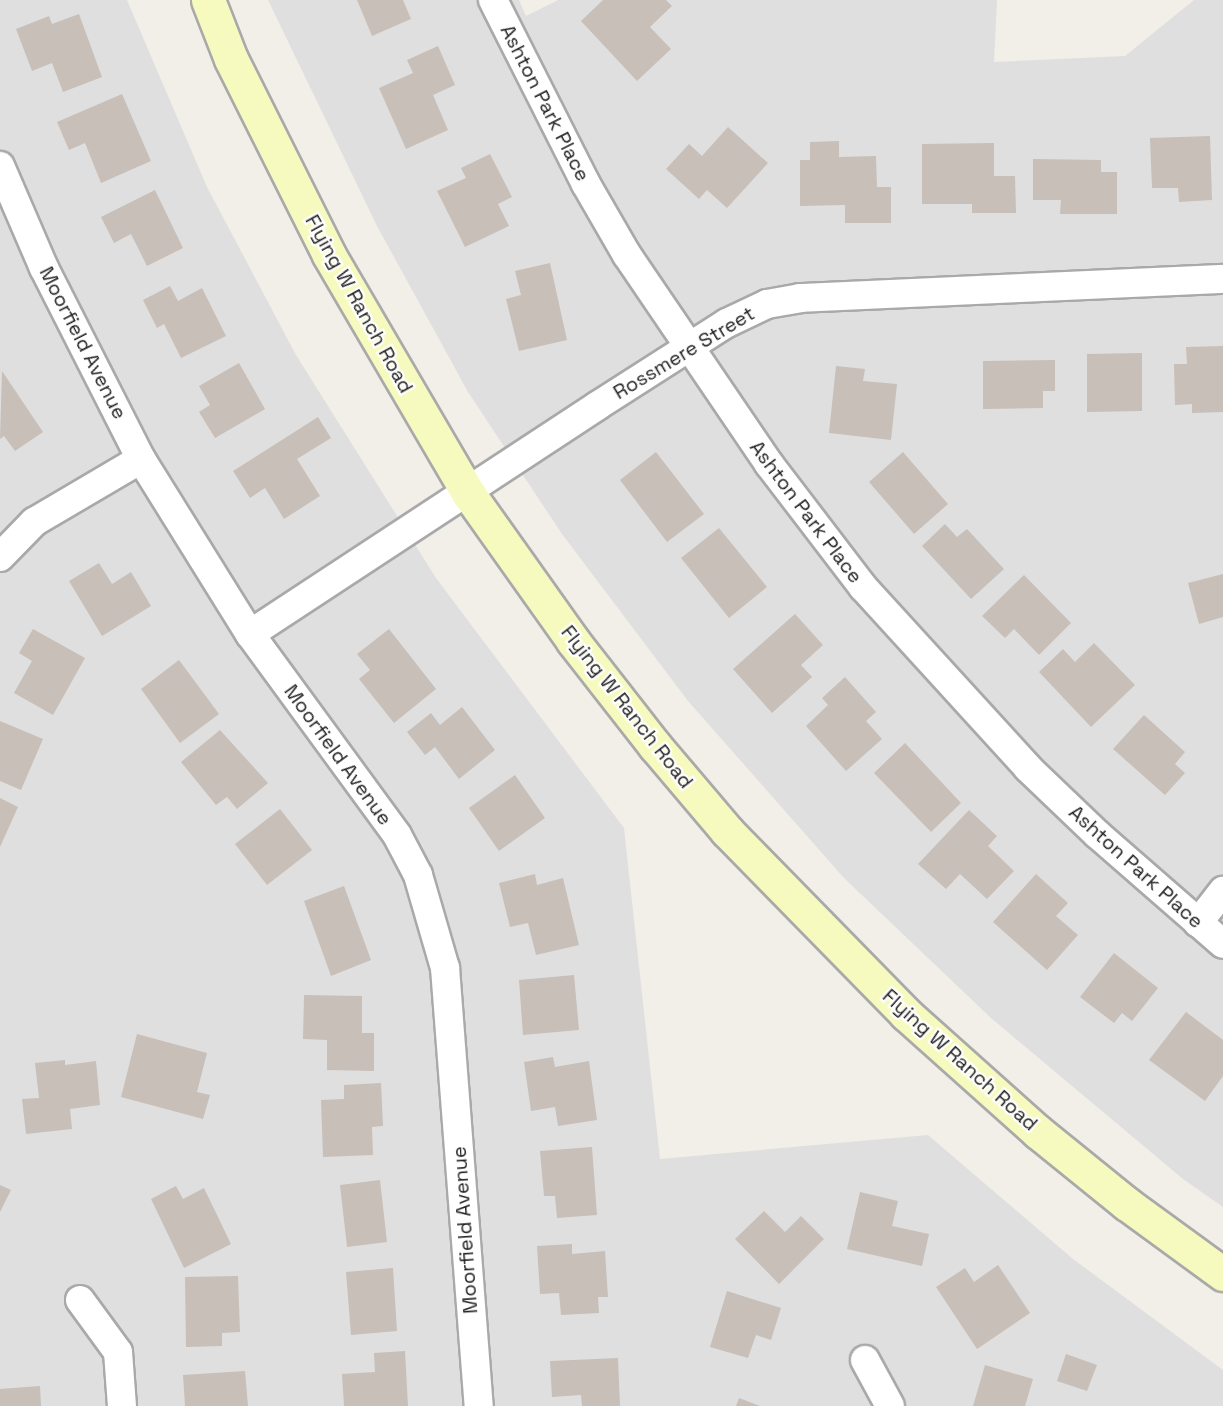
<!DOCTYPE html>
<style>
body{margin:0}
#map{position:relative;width:1223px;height:1406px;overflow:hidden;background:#f2efe9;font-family:"Space Grotesk",sans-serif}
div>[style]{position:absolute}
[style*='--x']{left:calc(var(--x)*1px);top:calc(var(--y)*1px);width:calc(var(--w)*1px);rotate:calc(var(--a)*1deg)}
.residential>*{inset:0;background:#e0dfdf}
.building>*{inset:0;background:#c7bfb8}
.roads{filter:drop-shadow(2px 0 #a9a9a9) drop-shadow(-2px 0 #a9a9a9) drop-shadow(0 2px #a9a9a9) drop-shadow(0 -2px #a9a9a9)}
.street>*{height:28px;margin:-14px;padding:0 14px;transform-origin:14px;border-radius:14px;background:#fff}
.secondary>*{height:33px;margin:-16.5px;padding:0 16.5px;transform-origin:16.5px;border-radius:16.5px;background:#f7fabf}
span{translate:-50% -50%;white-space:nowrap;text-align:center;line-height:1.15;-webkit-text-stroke:4.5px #fff;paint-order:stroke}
.street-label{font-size:20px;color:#222}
</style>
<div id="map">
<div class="residential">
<i style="clip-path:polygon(0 0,127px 0,207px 187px,296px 355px,436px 578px,624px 828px,660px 1159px,928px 1135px,1073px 1259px,1223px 1370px,1223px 1406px,0 1406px)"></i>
<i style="clip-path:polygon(268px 0,519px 0,526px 16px,558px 0,997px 0,994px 62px,1125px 56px,1194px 0,1223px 0,1223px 1207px,1183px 1179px,991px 1018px,844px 878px,688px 701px,562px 534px,468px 392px,377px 226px)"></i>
</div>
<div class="building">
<i style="clip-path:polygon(357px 0,403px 0,411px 19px,372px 36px)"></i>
<i style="clip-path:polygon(603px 0,666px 0,672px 6px,650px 27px,671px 49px,637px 81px,581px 21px)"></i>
<i style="clip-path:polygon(79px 14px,102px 77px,63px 92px,52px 63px,32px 71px,16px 29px,49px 16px,52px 24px)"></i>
<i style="clip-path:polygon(438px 46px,455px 85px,433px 95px,448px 130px,406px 149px,379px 88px,413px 73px,407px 60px)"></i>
<i style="clip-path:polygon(122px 94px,151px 161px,101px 183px,85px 143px,69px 150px,57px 122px)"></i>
<i style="clip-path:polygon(728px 127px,768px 163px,727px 208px,707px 190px,699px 199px,666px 169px,689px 144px,702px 156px)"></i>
<i style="clip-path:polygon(1210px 136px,1212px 200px,1179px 202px,1178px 188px,1152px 188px,1150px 138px)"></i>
<i style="clip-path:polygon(839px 141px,839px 157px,876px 156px,877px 187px,891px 187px,891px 223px,845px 223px,845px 205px,800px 206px,800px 160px,810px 160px,810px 142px)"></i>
<i style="clip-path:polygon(994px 143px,994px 176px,1015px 176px,1016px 213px,972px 213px,972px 204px,922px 204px,922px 144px)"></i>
<i style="clip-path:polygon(490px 154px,512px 197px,498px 204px,509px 226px,465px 247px,437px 191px,466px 178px,461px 168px)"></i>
<i style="clip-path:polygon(1033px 159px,1101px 160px,1101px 172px,1117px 172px,1117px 214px,1060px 214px,1061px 200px,1033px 200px)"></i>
<i style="clip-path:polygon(155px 190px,183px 248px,147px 266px,131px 234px,114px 243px,101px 217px)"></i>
<i style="clip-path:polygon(550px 263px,567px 340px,519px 351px,506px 299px,521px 295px,515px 271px)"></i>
<i style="clip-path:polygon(170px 286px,178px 301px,202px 288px,226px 336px,181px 358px,164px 324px,157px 328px,143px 300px)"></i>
<i style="clip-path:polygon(1223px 346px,1223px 412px,1192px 413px,1192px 404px,1175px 405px,1174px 364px,1187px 364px,1186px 347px)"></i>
<i style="clip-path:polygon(1142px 353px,1142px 411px,1087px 412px,1087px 354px)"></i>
<i style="clip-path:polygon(1055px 360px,1055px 391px,1043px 391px,1043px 408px,983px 409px,983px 361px)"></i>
<i style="clip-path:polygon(239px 363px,265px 409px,215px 438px,199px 412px,210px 405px,199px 386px)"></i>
<i style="clip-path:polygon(836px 366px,865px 369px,863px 381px,897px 384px,891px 440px,829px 433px)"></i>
<i style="clip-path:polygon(2px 371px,43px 432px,15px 451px,4px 436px,0 439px)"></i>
<i style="clip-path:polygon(318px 417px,331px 438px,297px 459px,320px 496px,284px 519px,265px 488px,250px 498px,233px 471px)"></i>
<i style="clip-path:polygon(656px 452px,704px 514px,667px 542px,620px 480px)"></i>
<i style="clip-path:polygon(903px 452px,948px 504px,914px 534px,869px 482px)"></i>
<i style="clip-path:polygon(945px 524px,957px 537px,967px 529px,1004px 569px,971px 599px,922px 546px)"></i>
<i style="clip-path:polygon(719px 528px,767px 587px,729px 618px,681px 558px)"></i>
<i style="clip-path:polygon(99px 563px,112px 584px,131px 572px,151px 606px,102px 636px,69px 581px)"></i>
<i style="clip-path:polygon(1223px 574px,1223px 617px,1199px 624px,1188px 583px)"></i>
<i style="clip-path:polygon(1024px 575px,1071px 623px,1039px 655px,1014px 629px,1005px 638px,982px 616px)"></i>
<i style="clip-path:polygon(795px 614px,823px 645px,801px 665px,812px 677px,772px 713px,733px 669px)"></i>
<i style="clip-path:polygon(33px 629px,85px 658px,53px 715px,14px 693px,32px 661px,19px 653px)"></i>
<i style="clip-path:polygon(389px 629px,436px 689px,394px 723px,359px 679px,370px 670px,357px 654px)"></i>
<i style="clip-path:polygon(1094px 643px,1135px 685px,1091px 727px,1039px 672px,1063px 649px,1075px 662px)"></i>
<i style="clip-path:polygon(179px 660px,219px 714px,180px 743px,141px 689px)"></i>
<i style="clip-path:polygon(845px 677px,876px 712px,866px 721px,882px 739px,846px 771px,806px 726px,828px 705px,822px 698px)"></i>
<i style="clip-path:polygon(462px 707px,495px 750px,459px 779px,435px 747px,425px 755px,407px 732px,431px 713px,440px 725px)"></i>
<i style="clip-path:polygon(1144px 715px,1185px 752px,1175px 764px,1185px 773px,1165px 795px,1113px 749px)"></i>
<i style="clip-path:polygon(0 721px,43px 739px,21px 790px,0 781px)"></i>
<i style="clip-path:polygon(220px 730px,268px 783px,237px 809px,227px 797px,216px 805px,181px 762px)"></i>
<i style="clip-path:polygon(905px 743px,961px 803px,931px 832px,874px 773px)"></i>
<i style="clip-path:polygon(515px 775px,545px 818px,499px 851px,469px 808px)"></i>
<i style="clip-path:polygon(0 798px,18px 807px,0 847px)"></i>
<i style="clip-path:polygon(280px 809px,312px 850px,267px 885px,235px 844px)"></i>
<i style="clip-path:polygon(969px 810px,997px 836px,988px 846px,1014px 871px,987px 899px,960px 874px,946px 889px,918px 864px)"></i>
<i style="clip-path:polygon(535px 874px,537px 885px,563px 878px,579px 945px,536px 955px,528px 923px,510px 927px,499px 883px)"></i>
<i style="clip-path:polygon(1036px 874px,1068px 903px,1056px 916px,1078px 935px,1047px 970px,993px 922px)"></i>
<i style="clip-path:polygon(344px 886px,371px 960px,331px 976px,304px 901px)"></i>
<i style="clip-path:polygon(1114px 953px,1158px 988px,1132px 1021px,1122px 1013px,1114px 1023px,1080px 997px)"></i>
<i style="clip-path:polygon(574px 975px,579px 1030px,523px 1035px,519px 980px)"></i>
<i style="clip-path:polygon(304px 995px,362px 996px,362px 1033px,374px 1033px,374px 1071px,327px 1070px,327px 1040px,303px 1039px)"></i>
<i style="clip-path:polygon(1186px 1012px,1223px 1040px,1223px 1076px,1205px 1101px,1149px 1060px)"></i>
<i style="clip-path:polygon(137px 1034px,207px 1053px,197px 1092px,210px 1095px,203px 1119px,121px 1097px)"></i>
<i style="clip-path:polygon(553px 1057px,555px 1067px,589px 1061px,597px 1120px,558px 1126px,555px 1107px,531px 1111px,524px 1062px)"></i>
<i style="clip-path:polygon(65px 1060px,65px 1065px,96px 1061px,100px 1105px,70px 1109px,72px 1129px,26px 1134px,22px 1099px,39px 1098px,35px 1063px)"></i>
<i style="clip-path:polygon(381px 1083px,383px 1126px,372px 1127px,373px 1155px,323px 1157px,321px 1100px,344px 1099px,344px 1085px)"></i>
<i style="clip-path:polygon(592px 1147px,597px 1215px,557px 1218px,555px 1196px,544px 1196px,540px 1151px)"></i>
<i style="clip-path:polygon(380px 1180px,387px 1242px,347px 1247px,340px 1185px)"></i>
<i style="clip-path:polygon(0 1185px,11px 1190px,0 1212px)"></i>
<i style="clip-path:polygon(176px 1186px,183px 1199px,204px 1188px,231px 1244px,184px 1268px,151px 1199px)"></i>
<i style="clip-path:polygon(860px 1192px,898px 1201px,892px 1226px,929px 1234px,922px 1266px,847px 1249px)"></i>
<i style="clip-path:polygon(764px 1211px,785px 1232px,801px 1216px,824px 1239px,779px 1284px,735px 1239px)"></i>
<i style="clip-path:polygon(572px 1244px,572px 1254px,605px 1251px,608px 1297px,598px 1297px,599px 1313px,561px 1315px,559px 1293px,540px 1294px,537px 1246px)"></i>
<i style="clip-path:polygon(998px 1265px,1030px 1313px,977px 1349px,936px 1287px,965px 1268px,974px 1282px)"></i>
<i style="clip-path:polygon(393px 1268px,397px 1331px,351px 1335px,346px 1272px)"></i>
<i style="clip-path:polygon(238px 1276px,240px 1332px,222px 1333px,222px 1346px,186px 1347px,185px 1277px)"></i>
<i style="clip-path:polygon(727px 1291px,781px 1308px,771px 1340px,756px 1335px,748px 1358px,710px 1347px)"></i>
<i style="clip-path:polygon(405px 1351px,408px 1406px,344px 1406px,342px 1374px,375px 1372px,374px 1353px)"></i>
<i style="clip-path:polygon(1066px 1354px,1097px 1365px,1087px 1391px,1057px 1381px)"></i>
<i style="clip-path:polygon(618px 1358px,620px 1406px,582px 1406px,581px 1395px,552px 1397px,550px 1361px)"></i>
<i style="clip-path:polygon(985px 1365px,1033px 1379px,1025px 1406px,973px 1406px)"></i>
<i style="clip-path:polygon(245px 1371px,248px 1406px,185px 1406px,183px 1375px)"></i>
<i style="clip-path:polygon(40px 1386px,41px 1406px,0 1406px,0 1389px)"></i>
<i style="clip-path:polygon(739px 1398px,760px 1406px,736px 1406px)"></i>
</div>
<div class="roads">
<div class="street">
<i style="--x:493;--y:0;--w:206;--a:63.2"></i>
<i style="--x:586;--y:184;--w:82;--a:60"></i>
<i style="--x:627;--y:255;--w:253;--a:55.8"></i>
<i style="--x:769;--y:464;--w:155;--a:52.6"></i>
<i style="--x:863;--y:587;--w:245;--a:47.6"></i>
<i style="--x:1028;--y:768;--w:95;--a:43.7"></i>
<i style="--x:1097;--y:834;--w:167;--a:41.1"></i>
<i style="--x:0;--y:166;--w:111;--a:66.7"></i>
<i style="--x:44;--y:268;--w:214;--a:63.1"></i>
<i style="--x:141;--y:459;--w:206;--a:58.1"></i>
<i style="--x:250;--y:634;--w:249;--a:53.8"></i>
<i style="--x:397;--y:835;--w:45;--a:62.3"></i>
<i style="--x:418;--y:875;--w:97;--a:73.8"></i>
<i style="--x:445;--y:968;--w:439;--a:85.6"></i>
<i style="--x:0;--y:557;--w:49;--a:-45.8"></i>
<i style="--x:34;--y:522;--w:124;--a:-30.5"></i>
<i style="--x:250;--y:634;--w:415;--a:-33.3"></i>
<i style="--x:597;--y:406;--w:154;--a:-32.6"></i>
<i style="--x:727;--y:323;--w:44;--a:-25.4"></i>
<i style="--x:767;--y:304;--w:34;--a:-10"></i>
<i style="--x:800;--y:298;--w:423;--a:-2.6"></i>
<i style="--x:1198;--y:923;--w:41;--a:-52"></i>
<i style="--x:80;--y:1300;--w:64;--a:53.8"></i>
<i style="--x:118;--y:1352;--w:54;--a:85.8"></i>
<i style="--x:865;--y:1360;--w:52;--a:61.5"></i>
</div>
<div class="secondary">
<i style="--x:208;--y:0;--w:63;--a:68.7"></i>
<i style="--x:231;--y:59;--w:219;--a:63.4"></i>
<i style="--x:329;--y:255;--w:276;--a:59.7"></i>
<i style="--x:468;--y:493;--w:181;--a:54.6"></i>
<i style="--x:573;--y:641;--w:133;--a:52"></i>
<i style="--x:655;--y:746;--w:111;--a:49.7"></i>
<i style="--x:727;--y:831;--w:256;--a:45.6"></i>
<i style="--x:906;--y:1014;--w:177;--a:41.8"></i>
<i style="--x:1038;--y:1132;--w:114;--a:39"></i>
<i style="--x:1127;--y:1204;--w:119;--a:36.1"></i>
</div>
</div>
<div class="street-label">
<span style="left:545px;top:103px;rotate:63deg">Ashton Park Place</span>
<span style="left:359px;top:304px;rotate:61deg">Flying W Ranch Road</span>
<span style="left:83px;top:343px;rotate:63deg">Moorfield Avenue</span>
<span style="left:684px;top:353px;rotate:-31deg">Rossmere Street</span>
<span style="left:806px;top:512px;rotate:53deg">Ashton Park Place</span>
<span style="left:627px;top:707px;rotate:52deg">Flying W Ranch Road</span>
<span style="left:338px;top:755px;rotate:54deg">Moorfield Avenue</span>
<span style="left:1136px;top:867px;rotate:42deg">Ashton Park Place</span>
<span style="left:960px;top:1060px;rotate:42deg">Flying W Ranch Road</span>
<span style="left:465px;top:1230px;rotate:-94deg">Moorfield Avenue</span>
</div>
</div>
